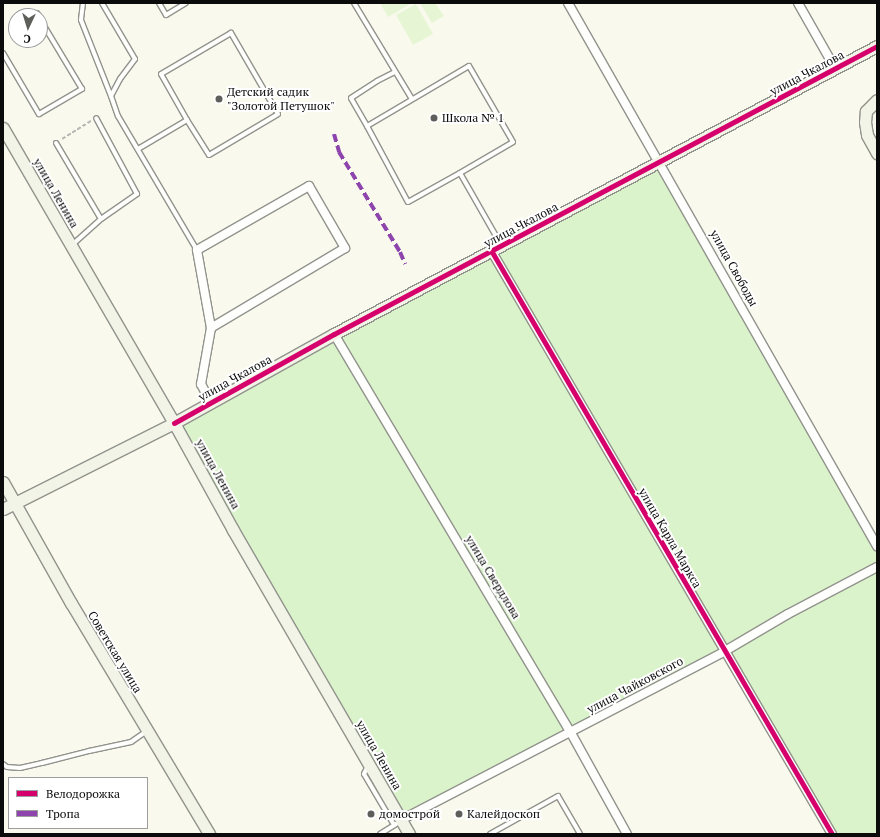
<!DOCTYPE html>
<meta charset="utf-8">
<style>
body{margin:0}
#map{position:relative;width:880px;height:837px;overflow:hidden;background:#f9faed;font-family:"PT Serif",serif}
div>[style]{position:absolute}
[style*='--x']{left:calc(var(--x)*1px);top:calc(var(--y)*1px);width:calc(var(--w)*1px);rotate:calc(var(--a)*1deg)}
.green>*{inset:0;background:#daf3ca}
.pitch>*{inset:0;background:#e6f6d5}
.path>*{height:1.5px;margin-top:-0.75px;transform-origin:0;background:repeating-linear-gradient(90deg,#b7b7b5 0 4px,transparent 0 6px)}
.roads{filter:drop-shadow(1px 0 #92938d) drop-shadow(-1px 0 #92938d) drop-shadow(0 1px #92938d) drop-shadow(0 -1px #92938d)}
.lane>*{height:4px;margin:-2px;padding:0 2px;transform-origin:2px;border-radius:2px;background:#fefefc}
.street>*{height:8px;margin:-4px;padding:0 4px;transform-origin:4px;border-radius:4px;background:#fefefc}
.secondary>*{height:11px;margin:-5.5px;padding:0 5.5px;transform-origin:5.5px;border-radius:5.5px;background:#f2f4e7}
.quiet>*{height:4px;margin-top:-2px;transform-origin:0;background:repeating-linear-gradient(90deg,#8e44ad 0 8px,transparent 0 12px)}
.cycleway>*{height:5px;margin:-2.5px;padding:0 2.5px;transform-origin:2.5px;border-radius:2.5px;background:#d6006c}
.dots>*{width:11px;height:11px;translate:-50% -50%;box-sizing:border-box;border:2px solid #fff;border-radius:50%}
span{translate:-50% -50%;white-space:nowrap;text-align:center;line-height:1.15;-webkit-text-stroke:4px #fff;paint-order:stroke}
.street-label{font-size:12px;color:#0b0b0b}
.poi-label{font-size:12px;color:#0b0b0b}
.left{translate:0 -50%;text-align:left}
.frame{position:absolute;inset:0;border:4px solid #0b0b0b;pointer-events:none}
.legend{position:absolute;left:8px;top:777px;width:140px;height:52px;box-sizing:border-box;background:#fff;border:1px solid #9d9d9d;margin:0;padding:5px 7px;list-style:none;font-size:12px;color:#0b0b0b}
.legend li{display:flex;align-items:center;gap:8px;height:20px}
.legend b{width:20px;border:1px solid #9d9d9d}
.north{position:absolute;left:8px;top:8px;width:40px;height:40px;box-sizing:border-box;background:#fff;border:1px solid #9d9d9d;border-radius:50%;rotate:184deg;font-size:11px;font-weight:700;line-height:16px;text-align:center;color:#0b0b0b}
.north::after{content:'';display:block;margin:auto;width:14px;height:18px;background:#5e5f5a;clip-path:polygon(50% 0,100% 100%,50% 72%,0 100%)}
</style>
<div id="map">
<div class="green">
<i style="clip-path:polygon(660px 162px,877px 546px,877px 834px,832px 834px,724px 652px,401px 820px,174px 423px)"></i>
</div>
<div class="pitch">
<i style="clip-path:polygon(380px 3px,412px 3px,388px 17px)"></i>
<i style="clip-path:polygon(420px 3px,435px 3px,444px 16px,432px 23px)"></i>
<i style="clip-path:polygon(416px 4px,433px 34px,413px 45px,396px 15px)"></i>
</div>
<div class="path">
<i style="--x:62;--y:139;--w:34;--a:-32"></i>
</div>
<div class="roads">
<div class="lane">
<i style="--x:83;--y:3;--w:17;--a:97"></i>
<i style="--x:81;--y:20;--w:82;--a:68.5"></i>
<i style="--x:102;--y:3;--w:65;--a:59.5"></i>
<i style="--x:135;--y:59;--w:25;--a:127"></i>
<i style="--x:120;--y:79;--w:19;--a:118"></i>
<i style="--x:111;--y:96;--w:21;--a:71"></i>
<i style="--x:118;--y:116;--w:156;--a:59.5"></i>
<i style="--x:159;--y:3;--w:14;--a:60"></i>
<i style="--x:166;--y:15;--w:23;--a:-31"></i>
<i style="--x:354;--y:3;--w:112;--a:58.9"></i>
<i style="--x:37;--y:13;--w:4;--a:56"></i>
<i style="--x:3;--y:53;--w:71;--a:59.5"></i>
<i style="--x:39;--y:114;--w:50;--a:-30.2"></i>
<i style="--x:82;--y:89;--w:82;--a:-121"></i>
<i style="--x:367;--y:126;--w:32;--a:-120"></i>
<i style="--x:351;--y:98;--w:31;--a:-33"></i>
<i style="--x:377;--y:81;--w:20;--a:-27"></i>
<i style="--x:56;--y:143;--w:88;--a:59.4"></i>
<i style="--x:138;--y:149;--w:57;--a:-30.6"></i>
<i style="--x:187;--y:120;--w:41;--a:57.8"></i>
<i style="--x:209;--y:155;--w:80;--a:-30.7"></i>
<i style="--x:278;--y:114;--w:94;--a:-120.1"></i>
<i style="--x:231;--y:33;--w:81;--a:149.6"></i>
<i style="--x:161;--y:74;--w:53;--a:60.5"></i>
<i style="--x:460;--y:173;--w:61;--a:-30.3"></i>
<i style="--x:513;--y:142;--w:88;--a:-120.1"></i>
<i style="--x:469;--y:66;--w:118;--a:149.5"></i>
<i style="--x:367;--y:126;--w:86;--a:61.7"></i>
<i style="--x:408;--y:202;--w:60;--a:-29.1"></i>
<i style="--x:460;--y:173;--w:83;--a:60.3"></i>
<i style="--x:72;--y:245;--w:39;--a:-42"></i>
<i style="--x:101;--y:219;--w:44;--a:-34.8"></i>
<i style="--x:137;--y:194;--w:86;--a:-118.3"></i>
<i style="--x:3;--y:764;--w:5;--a:37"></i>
<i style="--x:7;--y:767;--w:13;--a:4"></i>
<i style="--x:20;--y:768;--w:23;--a:-13"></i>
<i style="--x:42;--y:763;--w:49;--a:-14.3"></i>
<i style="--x:89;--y:751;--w:43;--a:-12.1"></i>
<i style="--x:131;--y:742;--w:19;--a:-35"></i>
<i style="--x:368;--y:766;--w:9;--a:117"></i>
<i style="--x:364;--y:774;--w:59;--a:59.5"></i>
<i style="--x:380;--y:834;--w:19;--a:-32"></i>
<i style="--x:490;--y:834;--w:78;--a:-29.2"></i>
<i style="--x:558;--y:796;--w:44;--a:59.9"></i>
</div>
<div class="street">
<i style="--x:568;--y:3;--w:625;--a:60.36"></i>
<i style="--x:798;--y:3;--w:75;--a:60.4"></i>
<i style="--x:492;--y:252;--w:674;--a:59.71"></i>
<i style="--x:211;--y:328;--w:79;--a:-100.2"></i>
<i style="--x:197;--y:250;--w:129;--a:-29.7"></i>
<i style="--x:309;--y:186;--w:72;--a:59.9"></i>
<i style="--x:345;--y:248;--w:156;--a:149.2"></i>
<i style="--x:211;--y:328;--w:57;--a:100.1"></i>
<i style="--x:201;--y:384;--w:21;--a:62"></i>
<i style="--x:334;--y:334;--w:464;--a:59.3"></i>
<i style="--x:571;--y:733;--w:115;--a:61"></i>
<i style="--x:401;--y:820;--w:365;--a:-27.5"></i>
<i style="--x:725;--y:651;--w:73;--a:-30.4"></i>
<i style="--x:788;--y:614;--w:101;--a:-27.8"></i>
</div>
<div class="secondary">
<i style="--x:877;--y:100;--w:16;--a:135"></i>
<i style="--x:866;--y:111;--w:11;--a:95"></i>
<i style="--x:865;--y:122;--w:13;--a:81"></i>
<i style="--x:867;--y:135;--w:21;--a:61"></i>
<i style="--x:3;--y:128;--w:341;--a:59.9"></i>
<i style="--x:174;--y:423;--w:122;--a:61.1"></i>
<i style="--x:233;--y:530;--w:351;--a:59.9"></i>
<i style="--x:3;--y:482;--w:139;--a:60.7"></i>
<i style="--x:71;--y:603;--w:269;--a:59.1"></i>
<i style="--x:3;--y:509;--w:191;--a:-26.7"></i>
<i style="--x:174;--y:423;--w:183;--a:-29.1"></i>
<i style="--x:334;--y:334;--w:615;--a:-27.94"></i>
</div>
</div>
<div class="quiet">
<i style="--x:334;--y:134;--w:19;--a:74"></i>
<i style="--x:339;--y:152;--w:117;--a:58.6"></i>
<i style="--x:400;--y:252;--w:13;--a:67"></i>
</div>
<div class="cycleway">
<i style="--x:492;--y:252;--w:674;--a:59.71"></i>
<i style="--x:174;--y:423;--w:183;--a:-29.1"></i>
<i style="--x:334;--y:334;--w:615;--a:-27.94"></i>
</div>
<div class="dots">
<i style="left:219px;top:99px;background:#5e5f5a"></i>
<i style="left:434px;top:118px;background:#5e5f5a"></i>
<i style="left:371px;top:814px;background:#5e5f5a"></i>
<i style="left:459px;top:814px;background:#5e5f5a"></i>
</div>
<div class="street-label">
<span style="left:807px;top:73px;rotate:-28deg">улица Чкалова</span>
<span style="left:56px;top:193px;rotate:60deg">улица Ленина</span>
<span style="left:521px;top:225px;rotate:-28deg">улица Чкалова</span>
<span style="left:734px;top:268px;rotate:61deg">улица Свободы</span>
<span style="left:235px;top:378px;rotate:-29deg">улица Чкалова</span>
<span style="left:218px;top:474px;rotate:61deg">улица Ленина</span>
<span style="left:670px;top:538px;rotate:60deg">улица Карла Маркса</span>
<span style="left:493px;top:577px;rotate:59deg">улица Свердлова</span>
<span style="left:115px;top:652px;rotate:59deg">Советская улица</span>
<span style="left:635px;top:685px;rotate:-28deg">улица Чайковского</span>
<span style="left:379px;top:755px;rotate:60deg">улица Ленина</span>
</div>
<div class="poi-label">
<span class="left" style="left:227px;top:99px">Детский садик<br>"Золотой Петушок"</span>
<span class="left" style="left:442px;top:118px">Школа № 1</span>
<span class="left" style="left:379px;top:814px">домострой</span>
<span class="left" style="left:467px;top:814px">Калейдоскоп</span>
</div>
<div class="frame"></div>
<ul class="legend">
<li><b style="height:5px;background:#d6006c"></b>Велодорожка</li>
<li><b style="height:5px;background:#8e44ad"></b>Тропа</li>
</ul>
<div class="north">С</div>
</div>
